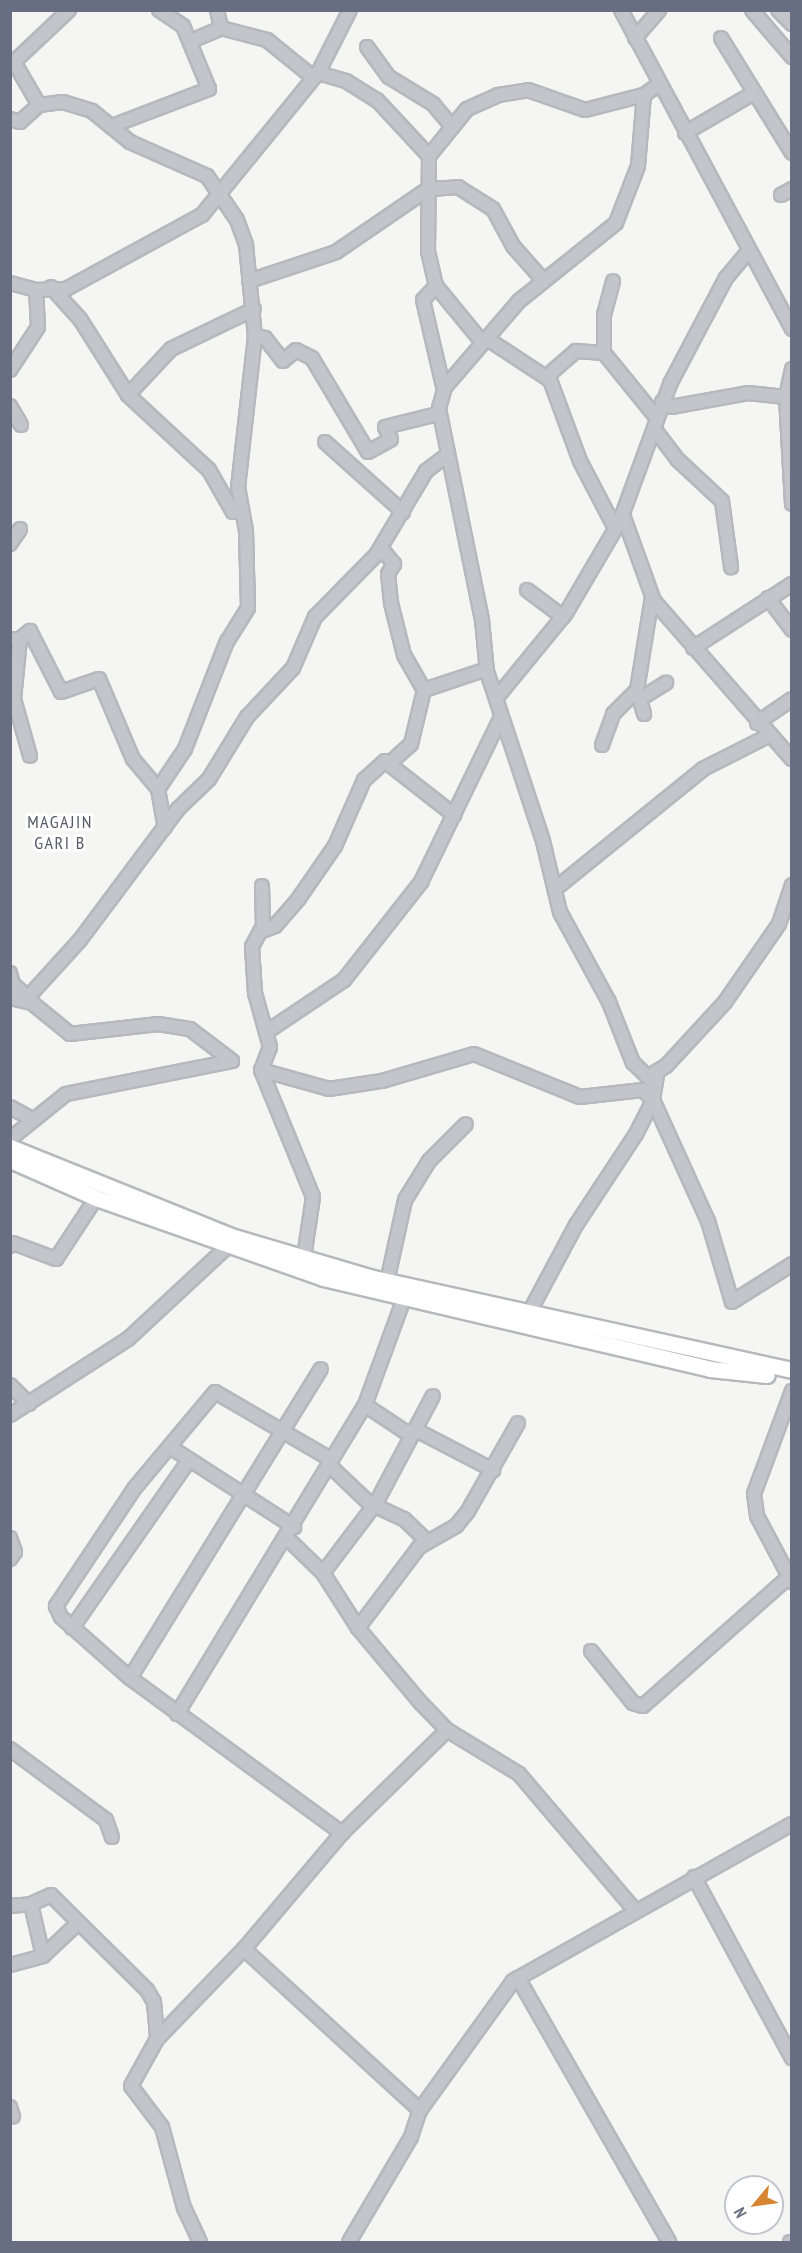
<!DOCTYPE html>
<style>
body{margin:0}
#map{position:relative;width:802px;height:2253px;overflow:hidden;background:#f5f6f3;font-family:"PT Sans Narrow",sans-serif}
div>[style]{position:absolute}
[style*='--x']{left:calc(var(--x)*1px);top:calc(var(--y)*1px);width:calc(var(--w)*1px);rotate:calc(var(--a)*1deg)}
.roads{filter:drop-shadow(2px 0 #b7b8bd) drop-shadow(-2px 0 #b7b8bd) drop-shadow(0 2px #b7b8bd) drop-shadow(0 -2px #b7b8bd)}
.minor>*{height:12px;margin:-6px;padding:0 6px;transform-origin:6px;border-radius:6px;background:#c4c5ca}
.major>*{height:15px;margin:-7.5px;padding:0 7.5px;transform-origin:7.5px;border-radius:7.5px;background:#fff}
span{translate:-50% -50%;white-space:nowrap;text-align:center;line-height:1.15;-webkit-text-stroke:6px #fff;paint-order:stroke}
.neighbourhood-label{font-size:18px;color:#545a67;letter-spacing:1.5px}
.frame{position:absolute;inset:0;border:12px solid #676e81;pointer-events:none}
.north{position:absolute;left:724px;top:2175px;width:60px;height:60px;box-sizing:border-box;background:#fff;border:2px solid #c2c5cd;border-radius:50%;rotate:241deg;font-size:16px;font-weight:700;line-height:24px;text-align:center;color:#676e81}
.north::after{content:'';display:block;margin:auto;width:21px;height:27px;background:#d68533;clip-path:polygon(50% 0,100% 100%,50% 72%,0 100%)}
</style>
<div id="map">
<div class="roads">
<div class="minor">
<i style="--x:217;--y:10;--w:18;--a:77"></i>
<i style="--x:621;--y:10;--w:362;--a:61.8"></i>
<i style="--x:752;--y:10;--w:62;--a:49.6"></i>
<i style="--x:778;--y:10;--w:20;--a:45"></i>
<i style="--x:635;--y:38;--w:37;--a:-49"></i>
<i style="--x:721;--y:38;--w:135;--a:58.3"></i>
<i style="--x:191;--y:41;--w:33;--a:-23"></i>
<i style="--x:221;--y:28;--w:48;--a:14.6"></i>
<i style="--x:267;--y:40;--w:60;--a:39"></i>
<i style="--x:367;--y:47;--w:37;--a:54"></i>
<i style="--x:389;--y:77;--w:52;--a:31.5"></i>
<i style="--x:433;--y:104;--w:30;--a:50"></i>
<i style="--x:318;--y:73;--w:29;--a:16"></i>
<i style="--x:346;--y:81;--w:36;--a:32"></i>
<i style="--x:377;--y:100;--w:76;--a:47.1"></i>
<i style="--x:39;--y:105;--w:50;--a:-120.2"></i>
<i style="--x:14;--y:62;--w:76;--a:-43.4"></i>
<i style="--x:10;--y:119;--w:10;--a:17"></i>
<i style="--x:20;--y:122;--w:25;--a:-42"></i>
<i style="--x:39;--y:105;--w:24;--a:-7"></i>
<i style="--x:63;--y:102;--w:30;--a:17"></i>
<i style="--x:92;--y:111;--w:49;--a:39.2"></i>
<i style="--x:130;--y:142;--w:84;--a:23.8"></i>
<i style="--x:207;--y:176;--w:53;--a:55.7"></i>
<i style="--x:237;--y:220;--w:27;--a:70"></i>
<i style="--x:246;--y:245;--w:91;--a:84.4"></i>
<i style="--x:255;--y:336;--w:152;--a:96.4"></i>
<i style="--x:238;--y:487;--w:45;--a:79.7"></i>
<i style="--x:246;--y:531;--w:77;--a:88.5"></i>
<i style="--x:248;--y:608;--w:39;--a:122"></i>
<i style="--x:227;--y:641;--w:116;--a:111.3"></i>
<i style="--x:185;--y:749;--w:48;--a:124"></i>
<i style="--x:112;--y:126;--w:104;--a:-20.9"></i>
<i style="--x:209;--y:89;--w:68;--a:-112.4"></i>
<i style="--x:183;--y:26;--w:29;--a:-146"></i>
<i style="--x:685;--y:133;--w:78;--a:-30.2"></i>
<i style="--x:431;--y:189;--w:27;--a:-4"></i>
<i style="--x:458;--y:187;--w:41;--a:32.2"></i>
<i style="--x:493;--y:209;--w:42;--a:61.6"></i>
<i style="--x:513;--y:246;--w:45;--a:48.6"></i>
<i style="--x:781;--y:195;--w:13;--a:-29"></i>
<i style="--x:249;--y:281;--w:92;--a:-18.4"></i>
<i style="--x:336;--y:252;--w:108;--a:-34.4"></i>
<i style="--x:10;--y:283;--w:27;--a:15"></i>
<i style="--x:36;--y:290;--w:30;--a:-2"></i>
<i style="--x:66;--y:289;--w:155;--a:-28.6"></i>
<i style="--x:202;--y:215;--w:183;--a:-50.8"></i>
<i style="--x:318;--y:73;--w:71;--a:-63.1"></i>
<i style="--x:436;--y:286;--w:19;--a:133"></i>
<i style="--x:423;--y:300;--w:92;--a:76.9"></i>
<i style="--x:51;--y:287;--w:43;--a:47.8"></i>
<i style="--x:80;--y:319;--w:90;--a:57.7"></i>
<i style="--x:128;--y:395;--w:110;--a:42.8"></i>
<i style="--x:209;--y:470;--w:48;--a:60.3"></i>
<i style="--x:233;--y:512;--w:9;--a:0"></i>
<i style="--x:255;--y:336;--w:10;--a:11"></i>
<i style="--x:265;--y:338;--w:29;--a:52"></i>
<i style="--x:283;--y:361;--w:17;--a:-40"></i>
<i style="--x:296;--y:350;--w:18;--a:27"></i>
<i style="--x:312;--y:358;--w:109;--a:59.2"></i>
<i style="--x:368;--y:452;--w:26;--a:-29"></i>
<i style="--x:391;--y:439;--w:13;--a:-117"></i>
<i style="--x:385;--y:427;--w:55;--a:-13.8"></i>
<i style="--x:486;--y:338;--w:77;--a:33.3"></i>
<i style="--x:550;--y:380;--w:86;--a:69.7"></i>
<i style="--x:580;--y:461;--w:76;--a:62.4"></i>
<i style="--x:482;--y:342;--w:72;--a:-129.4"></i>
<i style="--x:436;--y:286;--w:36;--a:-103"></i>
<i style="--x:428;--y:251;--w:95;--a:-89.4"></i>
<i style="--x:429;--y:156;--w:60;--a:-51"></i>
<i style="--x:467;--y:109;--w:34;--a:-24"></i>
<i style="--x:498;--y:95;--w:30;--a:-9"></i>
<i style="--x:528;--y:90;--w:60;--a:19.3"></i>
<i style="--x:585;--y:110;--w:61;--a:-14.3"></i>
<i style="--x:604;--y:353;--w:38;--a:-90"></i>
<i style="--x:604;--y:315;--w:35;--a:-75"></i>
<i style="--x:792;--y:369;--w:29;--a:102"></i>
<i style="--x:786;--y:397;--w:107;--a:86.8"></i>
<i style="--x:10;--y:370;--w:51;--a:-56.9"></i>
<i style="--x:38;--y:327;--w:37;--a:-93"></i>
<i style="--x:546;--y:377;--w:40;--a:-41"></i>
<i style="--x:576;--y:351;--w:28;--a:4"></i>
<i style="--x:604;--y:353;--w:82;--a:50.9"></i>
<i style="--x:128;--y:395;--w:63;--a:-46.9"></i>
<i style="--x:171;--y:349;--w:92;--a:-25.7"></i>
<i style="--x:662;--y:402;--w:10;--a:29"></i>
<i style="--x:671;--y:407;--w:78;--a:-10.3"></i>
<i style="--x:748;--y:393;--w:38;--a:6"></i>
<i style="--x:10;--y:406;--w:22;--a:60"></i>
<i style="--x:656;--y:431;--w:36;--a:53"></i>
<i style="--x:678;--y:460;--w:60;--a:43"></i>
<i style="--x:722;--y:501;--w:67;--a:82.2"></i>
<i style="--x:325;--y:442;--w:105;--a:41.9"></i>
<i style="--x:623;--y:515;--w:91;--a:70.2"></i>
<i style="--x:654;--y:601;--w:210;--a:48.9"></i>
<i style="--x:10;--y:544;--w:18;--a:-56"></i>
<i style="--x:381;--y:548;--w:21;--a:51"></i>
<i style="--x:394;--y:564;--w:12;--a:121"></i>
<i style="--x:388;--y:574;--w:29;--a:84"></i>
<i style="--x:391;--y:603;--w:54;--a:76"></i>
<i style="--x:404;--y:655;--w:40;--a:60.3"></i>
<i style="--x:424;--y:690;--w:56;--a:103.5"></i>
<i style="--x:411;--y:744;--w:25;--a:138"></i>
<i style="--x:527;--y:590;--w:45;--a:36.9"></i>
<i style="--x:768;--y:598;--w:40;--a:53"></i>
<i style="--x:10;--y:639;--w:10;--a:0"></i>
<i style="--x:20;--y:639;--w:60;--a:95.7"></i>
<i style="--x:14;--y:699;--w:59;--a:74.3"></i>
<i style="--x:20;--y:639;--w:13;--a:-39"></i>
<i style="--x:30;--y:631;--w:68;--a:63.1"></i>
<i style="--x:61;--y:692;--w:40;--a:-18.9"></i>
<i style="--x:99;--y:679;--w:87;--a:67"></i>
<i style="--x:133;--y:759;--w:39;--a:50"></i>
<i style="--x:158;--y:789;--w:39;--a:80"></i>
<i style="--x:693;--y:648;--w:118;--a:-32.9"></i>
<i style="--x:424;--y:690;--w:66;--a:-18.4"></i>
<i style="--x:638;--y:694;--w:21;--a:73"></i>
<i style="--x:498;--y:696;--w:107;--a:-50.7"></i>
<i style="--x:566;--y:613;--w:107;--a:-59.6"></i>
<i style="--x:620;--y:521;--w:146;--a:-69.9"></i>
<i style="--x:670;--y:384;--w:120;--a:-62.2"></i>
<i style="--x:726;--y:278;--w:33;--a:-50"></i>
<i style="--x:640;--y:699;--w:31;--a:-32"></i>
<i style="--x:757;--y:723;--w:42;--a:-34.4"></i>
<i style="--x:602;--y:745;--w:33;--a:-70"></i>
<i style="--x:613;--y:714;--w:34;--a:-45"></i>
<i style="--x:637;--y:690;--w:94;--a:-80.8"></i>
<i style="--x:262;--y:886;--w:40;--a:88.6"></i>
<i style="--x:263;--y:926;--w:24;--a:118"></i>
<i style="--x:252;--y:947;--w:46;--a:86.3"></i>
<i style="--x:255;--y:993;--w:56;--a:74.5"></i>
<i style="--x:270;--y:1047;--w:25;--a:111"></i>
<i style="--x:261;--y:1070;--w:137;--a:67.7"></i>
<i style="--x:313;--y:1197;--w:61;--a:98.5"></i>
<i style="--x:555;--y:889;--w:191;--a:-39"></i>
<i style="--x:703;--y:769;--w:73;--a:-26.9"></i>
<i style="--x:260;--y:932;--w:16;--a:-22"></i>
<i style="--x:275;--y:926;--w:37;--a:-49"></i>
<i style="--x:299;--y:898;--w:63;--a:-55.3"></i>
<i style="--x:335;--y:846;--w:72;--a:-66.3"></i>
<i style="--x:364;--y:780;--w:28;--a:-42"></i>
<i style="--x:385;--y:761;--w:88;--a:38"></i>
<i style="--x:10;--y:973;--w:11;--a:75"></i>
<i style="--x:13;--y:984;--w:25;--a:42"></i>
<i style="--x:30;--y:995;--w:74;--a:-47.7"></i>
<i style="--x:80;--y:940;--w:164;--a:-53.2"></i>
<i style="--x:178;--y:809;--w:43;--a:-44.1"></i>
<i style="--x:209;--y:779;--w:73;--a:-58.5"></i>
<i style="--x:247;--y:717;--w:67;--a:-46.8"></i>
<i style="--x:293;--y:668;--w:56;--a:-66.7"></i>
<i style="--x:315;--y:617;--w:87;--a:-45.5"></i>
<i style="--x:376;--y:555;--w:98;--a:-59.2"></i>
<i style="--x:426;--y:471;--w:25;--a:-37"></i>
<i style="--x:10;--y:998;--w:23;--a:13"></i>
<i style="--x:32;--y:1003;--w:49;--a:39.2"></i>
<i style="--x:70;--y:1034;--w:89;--a:-6.5"></i>
<i style="--x:158;--y:1024;--w:32;--a:9"></i>
<i style="--x:190;--y:1029;--w:53;--a:37.3"></i>
<i style="--x:268;--y:1031;--w:92;--a:-33.9"></i>
<i style="--x:344;--y:980;--w:125;--a:-51.8"></i>
<i style="--x:421;--y:882;--w:183;--a:-64.1"></i>
<i style="--x:261;--y:1070;--w:71;--a:15.6"></i>
<i style="--x:329;--y:1089;--w:54;--a:-8.6"></i>
<i style="--x:382;--y:1081;--w:96;--a:-16.4"></i>
<i style="--x:474;--y:1054;--w:114;--a:22.1"></i>
<i style="--x:580;--y:1097;--w:63;--a:-6.3"></i>
<i style="--x:643;--y:1090;--w:14;--a:45"></i>
<i style="--x:653;--y:1100;--w:133;--a:65.6"></i>
<i style="--x:708;--y:1221;--w:84;--a:73.5"></i>
<i style="--x:732;--y:1302;--w:71;--a:-32.3"></i>
<i style="--x:651;--y:1075;--w:17;--a:-31"></i>
<i style="--x:666;--y:1066;--w:87;--a:-47.3"></i>
<i style="--x:725;--y:1002;--w:95;--a:-55.3"></i>
<i style="--x:779;--y:924;--w:41;--a:-71.6"></i>
<i style="--x:653;--y:1082;--w:28;--a:-136"></i>
<i style="--x:633;--y:1063;--w:66;--a:-111.5"></i>
<i style="--x:609;--y:1002;--w:102;--a:-118.6"></i>
<i style="--x:560;--y:912;--w:73;--a:-103.5"></i>
<i style="--x:543;--y:841;--w:178;--a:-108.3"></i>
<i style="--x:487;--y:672;--w:52;--a:-95.5"></i>
<i style="--x:482;--y:620;--w:216;--a:-101.5"></i>
<i style="--x:439;--y:408;--w:22;--a:-74"></i>
<i style="--x:445;--y:387;--w:113;--a:-49.3"></i>
<i style="--x:519;--y:301;--w:124;--a:-38.8"></i>
<i style="--x:616;--y:223;--w:61;--a:-68.9"></i>
<i style="--x:638;--y:166;--w:71;--a:-85.2"></i>
<i style="--x:644;--y:95;--w:17;--a:-36"></i>
<i style="--x:10;--y:1107;--w:26;--a:29"></i>
<i style="--x:10;--y:1139;--w:72;--a:-38.8"></i>
<i style="--x:66;--y:1094;--w:169;--a:-11.2"></i>
<i style="--x:10;--y:1246;--w:4;--a:-45"></i>
<i style="--x:13;--y:1243;--w:46;--a:20.4"></i>
<i style="--x:56;--y:1259;--w:73;--a:-56.7"></i>
<i style="--x:387;--y:1282;--w:84;--a:-77.6"></i>
<i style="--x:405;--y:1200;--w:46;--a:-58.4"></i>
<i style="--x:429;--y:1161;--w:52;--a:-45"></i>
<i style="--x:529;--y:1313;--w:100;--a:-61.9"></i>
<i style="--x:576;--y:1225;--w:109;--a:-56.6"></i>
<i style="--x:636;--y:1134;--w:38;--a:-63"></i>
<i style="--x:653;--y:1100;--w:26;--a:-81"></i>
<i style="--x:10;--y:1385;--w:27;--a:45"></i>
<i style="--x:792;--y:1391;--w:110;--a:110.3"></i>
<i style="--x:754;--y:1494;--w:22;--a:82"></i>
<i style="--x:757;--y:1516;--w:75;--a:62.1"></i>
<i style="--x:365;--y:1405;--w:47;--a:33.7"></i>
<i style="--x:404;--y:1431;--w:14;--a:0"></i>
<i style="--x:418;--y:1431;--w:85;--a:27.5"></i>
<i style="--x:10;--y:1415;--w:140;--a:-32.8"></i>
<i style="--x:128;--y:1339;--w:137;--a:-42.9"></i>
<i style="--x:170;--y:1447;--w:148;--a:32.8"></i>
<i style="--x:332;--y:1460;--w:135;--a:-149.8"></i>
<i style="--x:215;--y:1392;--w:126;--a:129.9"></i>
<i style="--x:134;--y:1489;--w:141;--a:123.7"></i>
<i style="--x:56;--y:1606;--w:12;--a:66"></i>
<i style="--x:61;--y:1617;--w:92;--a:41.5"></i>
<i style="--x:130;--y:1678;--w:263;--a:36.2"></i>
<i style="--x:329;--y:1465;--w:55;--a:43.5"></i>
<i style="--x:369;--y:1503;--w:38;--a:25"></i>
<i style="--x:404;--y:1519;--w:30;--a:44"></i>
<i style="--x:10;--y:1538;--w:15;--a:70"></i>
<i style="--x:15;--y:1552;--w:9;--a:126"></i>
<i style="--x:287;--y:1538;--w:50;--a:44.2"></i>
<i style="--x:323;--y:1573;--w:65;--a:57.5"></i>
<i style="--x:358;--y:1628;--w:97;--a:50"></i>
<i style="--x:420;--y:1702;--w:39;--a:46"></i>
<i style="--x:447;--y:1730;--w:84;--a:31.4"></i>
<i style="--x:519;--y:1774;--w:177;--a:49.6"></i>
<i style="--x:323;--y:1573;--w:88;--a:-52.9"></i>
<i style="--x:376;--y:1503;--w:121;--a:-62"></i>
<i style="--x:72;--y:1628;--w:203;--a:-55.1"></i>
<i style="--x:358;--y:1628;--w:101;--a:-53"></i>
<i style="--x:419;--y:1547;--w:43;--a:-29.6"></i>
<i style="--x:456;--y:1526;--w:19;--a:-51"></i>
<i style="--x:468;--y:1511;--w:101;--a:-60.4"></i>
<i style="--x:591;--y:1651;--w:67;--a:51.1"></i>
<i style="--x:633;--y:1703;--w:10;--a:17"></i>
<i style="--x:643;--y:1706;--w:195;--a:-41.5"></i>
<i style="--x:130;--y:1678;--w:363;--a:-58.3"></i>
<i style="--x:177;--y:1714;--w:362;--a:-58.7"></i>
<i style="--x:365;--y:1405;--w:111;--a:-69.9"></i>
<i style="--x:10;--y:1749;--w:119;--a:36.5"></i>
<i style="--x:106;--y:1820;--w:18;--a:71"></i>
<i style="--x:694;--y:1877;--w:206;--a:61.6"></i>
<i style="--x:10;--y:1906;--w:21;--a:-5"></i>
<i style="--x:244;--y:1949;--w:239;--a:42.5"></i>
<i style="--x:43;--y:1956;--w:48;--a:-43.3"></i>
<i style="--x:10;--y:1965;--w:34;--a:-15"></i>
<i style="--x:43;--y:1956;--w:53;--a:-103"></i>
<i style="--x:31;--y:1904;--w:22;--a:-24"></i>
<i style="--x:51;--y:1895;--w:135;--a:44.7"></i>
<i style="--x:147;--y:1990;--w:14;--a:60"></i>
<i style="--x:154;--y:2002;--w:37;--a:85"></i>
<i style="--x:518;--y:1978;--w:304;--a:60.2"></i>
<i style="--x:10;--y:2107;--w:10;--a:73"></i>
<i style="--x:200;--y:2242;--w:38;--a:-115"></i>
<i style="--x:184;--y:2208;--w:84;--a:-105.2"></i>
<i style="--x:162;--y:2127;--w:51;--a:-127.1"></i>
<i style="--x:131;--y:2086;--w:54;--a:-61"></i>
<i style="--x:157;--y:2039;--w:125;--a:-46"></i>
<i style="--x:244;--y:1949;--w:152;--a:-49.8"></i>
<i style="--x:342;--y:1833;--w:147;--a:-44.4"></i>
<i style="--x:349;--y:2242;--w:122;--a:-59.4"></i>
<i style="--x:411;--y:2137;--w:28;--a:-72"></i>
<i style="--x:420;--y:2110;--w:159;--a:-54.2"></i>
<i style="--x:513;--y:1981;--w:320;--a:-29.4"></i>
<i style="--x:790;--y:2242;--w:2;--a:0"></i>
</div>
<div class="major">
<i style="--x:10;--y:1147;--w:241;--a:21.9"></i>
<i style="--x:234;--y:1237;--w:141;--a:16.5"></i>
<i style="--x:369;--y:1277;--w:433;--a:12.4"></i>
<i style="--x:10;--y:1160;--w:94;--a:23.8"></i>
<i style="--x:96;--y:1198;--w:241;--a:19.4"></i>
<i style="--x:323;--y:1278;--w:398;--a:13.2"></i>
<i style="--x:710;--y:1369;--w:57;--a:6"></i>
</div>
</div>
<div class="neighbourhood-label">
<span style="left:60px;top:833px">MAGAJIN<br>GARI B</span>
</div>
<div class="frame"></div>
<div class="north">N</div>
</div>
